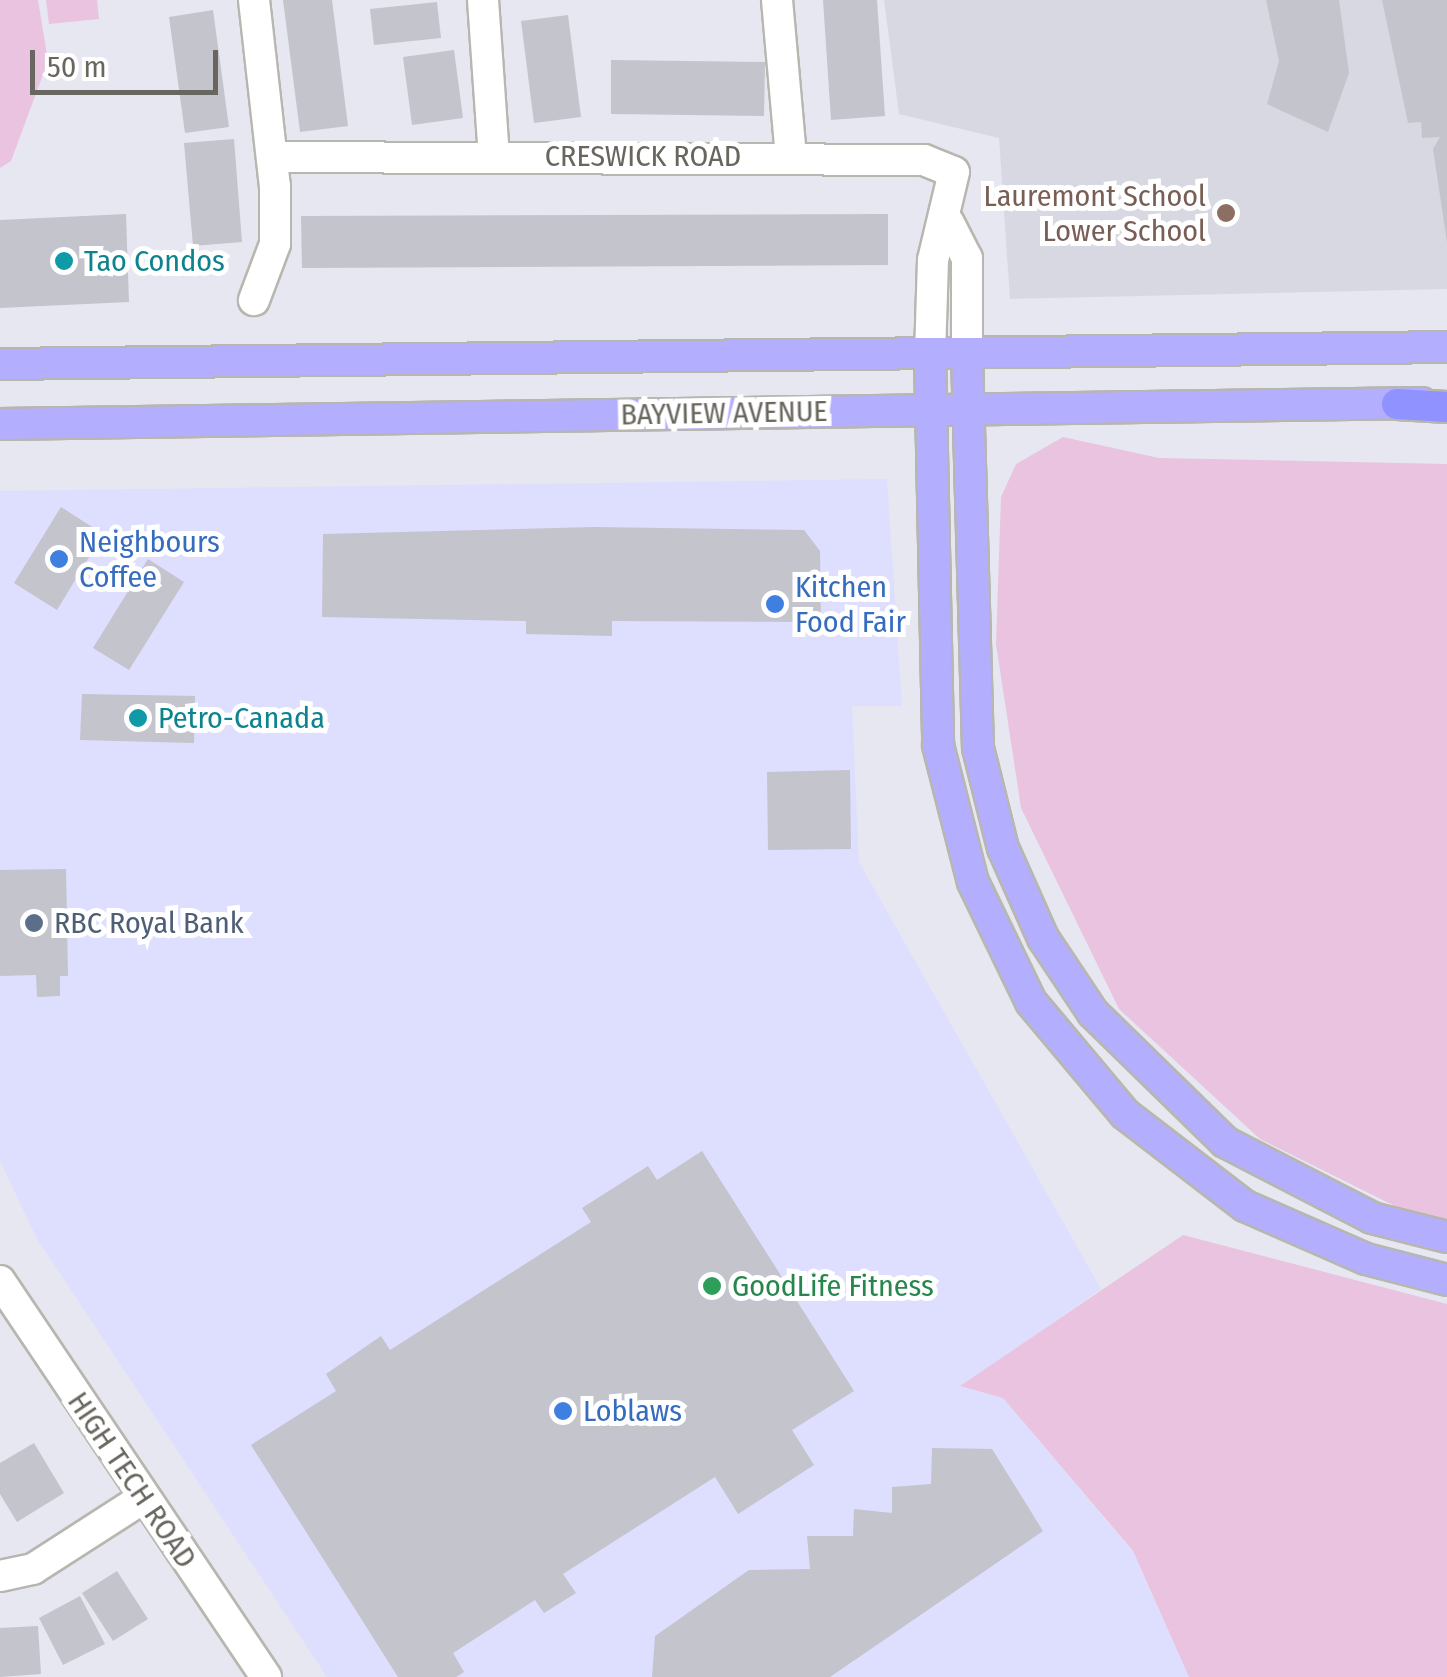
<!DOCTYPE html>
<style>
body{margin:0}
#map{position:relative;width:1447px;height:1677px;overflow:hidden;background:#e7e7f1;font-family:"Fira Sans Condensed",sans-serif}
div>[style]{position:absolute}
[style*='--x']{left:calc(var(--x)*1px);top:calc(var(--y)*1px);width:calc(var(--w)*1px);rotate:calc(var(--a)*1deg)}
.commercial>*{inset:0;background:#dedeff}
.education>*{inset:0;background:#d8d8e3}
.green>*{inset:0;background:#e9c3e0}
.building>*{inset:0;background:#c3c4cc}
.roads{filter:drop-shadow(2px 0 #b7b6af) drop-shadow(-2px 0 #b7b6af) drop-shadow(0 2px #b7b6af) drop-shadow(0 -2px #b7b6af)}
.minor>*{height:30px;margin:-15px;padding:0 15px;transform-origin:15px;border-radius:15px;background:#fff}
.major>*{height:30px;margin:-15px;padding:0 15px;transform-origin:15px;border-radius:15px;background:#b4aeff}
.highway>*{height:30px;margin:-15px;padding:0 15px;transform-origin:15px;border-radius:15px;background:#9092ff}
.dots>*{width:28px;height:28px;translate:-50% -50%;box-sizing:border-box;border:5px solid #fff;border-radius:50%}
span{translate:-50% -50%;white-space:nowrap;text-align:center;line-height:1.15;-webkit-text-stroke:10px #fff;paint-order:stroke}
.street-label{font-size:30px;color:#68665e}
.education-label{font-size:30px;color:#785e54}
.right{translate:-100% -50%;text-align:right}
.culture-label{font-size:30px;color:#0d838f}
.left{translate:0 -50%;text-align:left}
.shop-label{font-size:30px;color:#366cbe}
.service-label{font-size:30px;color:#4e5e75}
.leisure-label{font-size:30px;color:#27864d}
.scale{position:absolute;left:30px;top:50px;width:188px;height:45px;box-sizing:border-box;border:5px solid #68665e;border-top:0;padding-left:12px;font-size:30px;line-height:35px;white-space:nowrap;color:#68665e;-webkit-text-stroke:8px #fff;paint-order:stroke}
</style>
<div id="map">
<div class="commercial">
<i style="clip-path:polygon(887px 479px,902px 706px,852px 706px,859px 862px,1101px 1289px,961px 1386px,1003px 1398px,1133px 1552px,1189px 1677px,327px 1677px,36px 1237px,0 1161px,0 491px)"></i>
</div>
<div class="education">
<i style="clip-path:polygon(884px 0,1447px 0,1447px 289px,1010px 299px,999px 138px,899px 114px)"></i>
</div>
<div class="green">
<i style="clip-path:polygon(0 0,38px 0,48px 61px,11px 161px,0 168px)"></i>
<i style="clip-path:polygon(46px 0,97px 0,99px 19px,49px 24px)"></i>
<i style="clip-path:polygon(1063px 437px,1159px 458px,1447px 464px,1447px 1220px,1415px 1216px,1260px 1139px,1119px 1009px,1021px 808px,996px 644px,1001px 497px,1016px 464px)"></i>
<i style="clip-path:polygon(1183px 1235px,1447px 1304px,1447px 1677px,1189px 1677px,1133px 1551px,1003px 1398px,960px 1386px)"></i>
</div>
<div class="building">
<i style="clip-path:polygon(283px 0,332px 0,348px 126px,300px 132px)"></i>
<i style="clip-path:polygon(823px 0,877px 0,885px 116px,831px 120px)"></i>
<i style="clip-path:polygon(1266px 0,1339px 0,1349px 73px,1328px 132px,1267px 104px,1279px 61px)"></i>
<i style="clip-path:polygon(1382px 0,1447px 0,1447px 242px,1433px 149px,1440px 137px,1422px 138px,1421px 122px,1408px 123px)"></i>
<i style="clip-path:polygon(437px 2px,441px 38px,374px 45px,370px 9px)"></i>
<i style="clip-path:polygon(213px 10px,229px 127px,185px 133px,169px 17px)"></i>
<i style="clip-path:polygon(568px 15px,581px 117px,534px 123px,521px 21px)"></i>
<i style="clip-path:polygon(454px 50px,463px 118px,412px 125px,403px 57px)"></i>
<i style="clip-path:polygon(611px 60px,765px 62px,764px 116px,611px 114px)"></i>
<i style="clip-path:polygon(234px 139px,242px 242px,193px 246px,184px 143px)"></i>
<i style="clip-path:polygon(126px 214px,129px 302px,0 308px,0 220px)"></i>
<i style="clip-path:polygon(888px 214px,888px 265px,302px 268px,301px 216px)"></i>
<i style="clip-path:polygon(61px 507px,103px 534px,57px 610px,14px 583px)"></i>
<i style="clip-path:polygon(594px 527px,804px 530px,820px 551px,821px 622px,612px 621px,612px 636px,526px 634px,526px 621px,322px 617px,323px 534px)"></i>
<i style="clip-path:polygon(148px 559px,184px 582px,129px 670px,93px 648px)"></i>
<i style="clip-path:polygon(82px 694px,195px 696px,194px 743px,80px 740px)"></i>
<i style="clip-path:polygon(850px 770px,851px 849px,768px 850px,767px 772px)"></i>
<i style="clip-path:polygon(66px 869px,68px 976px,60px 976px,60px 996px,37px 997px,36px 975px,0 976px,0 870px)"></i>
<i style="clip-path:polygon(702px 1151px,854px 1391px,792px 1430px,814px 1465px,738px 1514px,715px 1477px,563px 1574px,576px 1593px,544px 1613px,535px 1600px,453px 1653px,464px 1672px,456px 1677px,398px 1677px,251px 1445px,336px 1391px,326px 1374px,381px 1336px,390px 1350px,591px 1222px,582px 1208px,648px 1166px,657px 1180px)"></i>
<i style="clip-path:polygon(34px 1443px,64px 1493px,17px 1522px,0 1494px,0 1463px)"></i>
<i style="clip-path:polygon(932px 1448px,992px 1449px,1043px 1531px,830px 1677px,652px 1677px,655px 1636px,749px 1570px,810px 1569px,807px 1536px,853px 1536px,854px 1509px,892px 1513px,892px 1487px,931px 1484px)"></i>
<i style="clip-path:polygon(117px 1571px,148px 1619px,113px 1641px,82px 1593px)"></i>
<i style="clip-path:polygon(80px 1596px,105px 1644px,63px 1665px,39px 1618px)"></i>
<i style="clip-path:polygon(38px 1626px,41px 1674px,0 1677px,0 1628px)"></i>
</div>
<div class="roads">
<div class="minor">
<i style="--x:254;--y:0;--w:187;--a:83.6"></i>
<i style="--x:275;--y:186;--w:58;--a:90"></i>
<i style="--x:275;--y:244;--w:60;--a:110.6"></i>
<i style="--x:483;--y:0;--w:156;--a:86"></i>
<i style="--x:777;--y:0;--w:157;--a:84.9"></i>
<i style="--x:272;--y:157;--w:652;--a:0.26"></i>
<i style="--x:924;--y:160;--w:32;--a:22"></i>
<i style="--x:954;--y:172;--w:90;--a:103.4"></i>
<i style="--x:933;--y:260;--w:95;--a:91.8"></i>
<i style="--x:949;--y:223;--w:39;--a:63"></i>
<i style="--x:967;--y:258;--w:97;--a:90"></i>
<i style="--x:0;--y:1281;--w:477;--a:56.1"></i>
<i style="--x:0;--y:1576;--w:34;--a:-12"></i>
<i style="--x:33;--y:1569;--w:131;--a:-32.8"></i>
</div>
<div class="major">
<i style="--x:930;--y:355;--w:390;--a:88.8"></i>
<i style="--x:938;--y:745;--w:141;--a:75.7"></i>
<i style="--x:973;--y:882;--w:133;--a:64.2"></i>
<i style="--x:1031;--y:1002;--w:146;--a:50"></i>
<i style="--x:1125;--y:1114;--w:151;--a:37.5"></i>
<i style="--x:1245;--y:1206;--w:132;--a:23.7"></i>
<i style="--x:1366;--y:1259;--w:84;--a:14.5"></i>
<i style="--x:967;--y:355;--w:393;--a:88.4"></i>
<i style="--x:978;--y:748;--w:103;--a:76"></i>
<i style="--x:1003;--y:848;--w:98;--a:66"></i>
<i style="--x:1043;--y:938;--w:90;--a:56.3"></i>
<i style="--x:1093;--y:1013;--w:185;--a:44.3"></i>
<i style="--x:1225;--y:1142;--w:165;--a:27.3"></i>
<i style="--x:1372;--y:1218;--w:77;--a:14.2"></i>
<i style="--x:0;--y:364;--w:1447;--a:-0.67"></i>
<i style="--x:0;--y:424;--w:1422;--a:-0.85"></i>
</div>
<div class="highway">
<i style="--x:1397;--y:404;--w:50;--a:3.4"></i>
</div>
</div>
<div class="dots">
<i style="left:1226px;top:213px;background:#8d6e63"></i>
<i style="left:64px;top:261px;background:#0f9aa8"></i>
<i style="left:59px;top:559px;background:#3f7fe0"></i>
<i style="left:775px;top:604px;background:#3f7fe0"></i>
<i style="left:138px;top:718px;background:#0f9aa8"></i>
<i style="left:34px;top:923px;background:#5c6f8a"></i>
<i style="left:712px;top:1286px;background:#2e9e5b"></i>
<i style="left:563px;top:1411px;background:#3f7fe0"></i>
</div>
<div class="street-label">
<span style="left:643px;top:156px">CRESWICK ROAD</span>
<span style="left:724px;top:413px;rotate:-1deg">BAYVIEW AVENUE</span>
<span style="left:132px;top:1480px;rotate:56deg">HIGH TECH ROAD</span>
</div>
<div class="education-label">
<span class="right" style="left:1206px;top:213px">Lauremont School<br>Lower School</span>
</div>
<div class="culture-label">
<span class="left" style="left:84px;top:261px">Tao Condos</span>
<span class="left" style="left:158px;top:718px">Petro-Canada</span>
</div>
<div class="shop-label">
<span class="left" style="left:79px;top:559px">Neighbours<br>Coffee</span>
<span class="left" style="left:795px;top:604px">Kitchen<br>Food Fair</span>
<span class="left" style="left:583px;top:1411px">Loblaws</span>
</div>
<div class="service-label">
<span class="left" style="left:54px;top:923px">RBC Royal Bank</span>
</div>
<div class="leisure-label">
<span class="left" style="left:732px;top:1286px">GoodLife Fitness</span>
</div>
<div class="scale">50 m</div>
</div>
